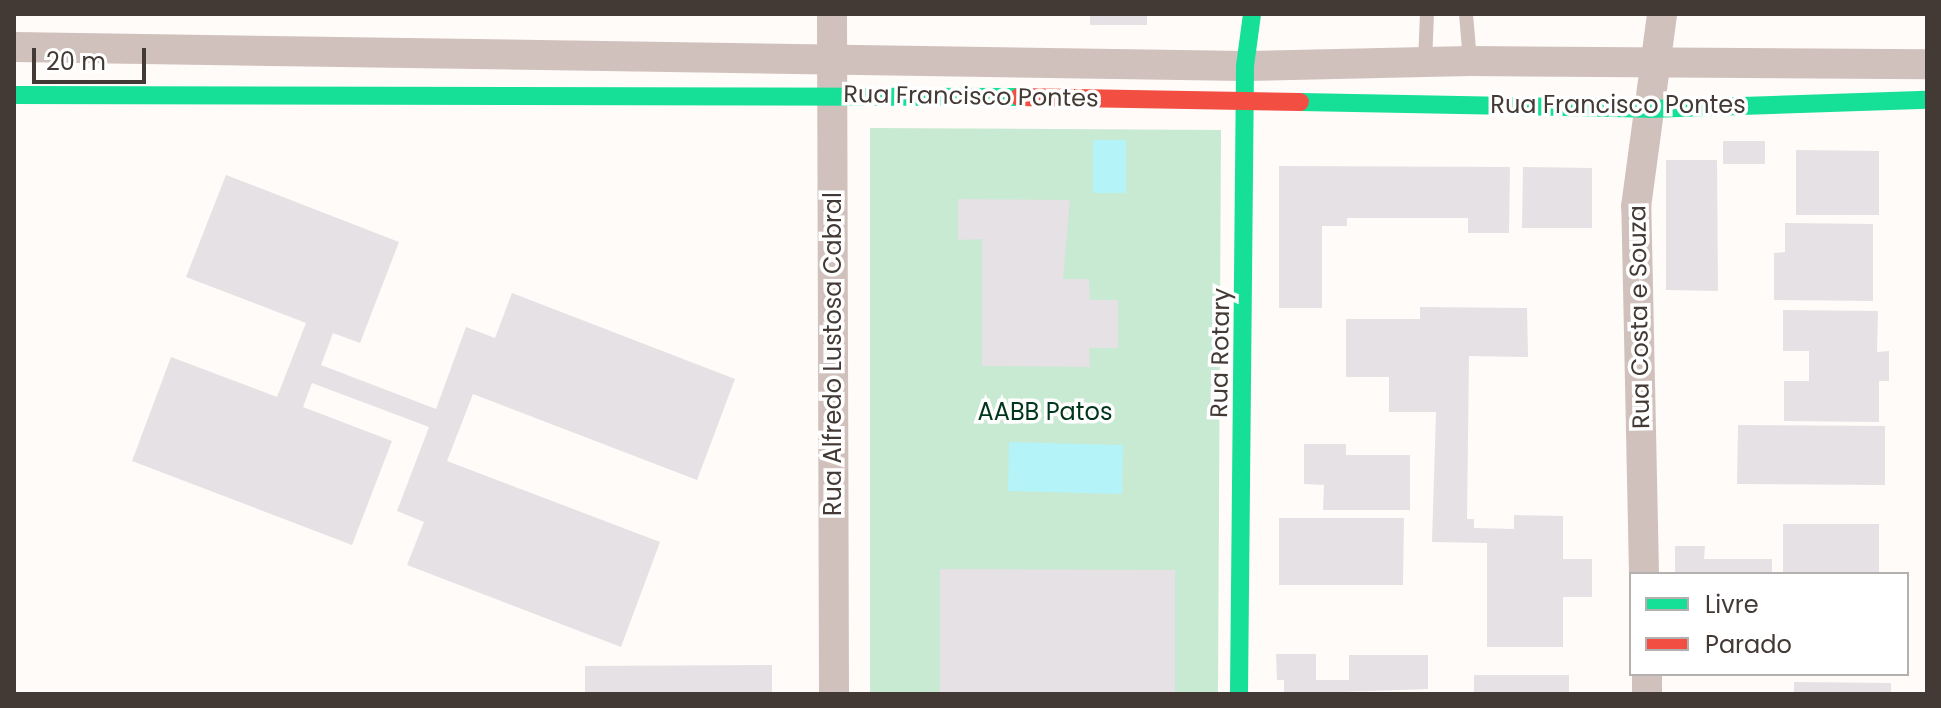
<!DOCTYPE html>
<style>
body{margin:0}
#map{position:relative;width:1941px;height:708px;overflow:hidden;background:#fefbf9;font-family:Poppins,sans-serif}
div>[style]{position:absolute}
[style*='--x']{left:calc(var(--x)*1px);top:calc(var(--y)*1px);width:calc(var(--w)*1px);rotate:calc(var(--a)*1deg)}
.green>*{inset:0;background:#c8e9d2}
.water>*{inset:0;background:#b4f3f8}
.building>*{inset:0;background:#e6e1e4}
.lane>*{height:14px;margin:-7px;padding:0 7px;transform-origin:7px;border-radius:7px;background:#d1c1bc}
.street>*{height:30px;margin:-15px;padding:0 15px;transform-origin:15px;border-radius:15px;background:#d1c1bc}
.fast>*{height:18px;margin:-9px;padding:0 9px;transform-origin:9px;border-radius:9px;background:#16e098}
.jam>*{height:18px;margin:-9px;padding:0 9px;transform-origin:9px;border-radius:9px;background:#f24e42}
span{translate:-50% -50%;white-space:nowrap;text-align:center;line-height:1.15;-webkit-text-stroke:7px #fff;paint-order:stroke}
.street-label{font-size:24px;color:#433a35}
.park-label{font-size:24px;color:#00361c}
.frame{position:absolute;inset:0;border:16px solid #433a35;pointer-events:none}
.legend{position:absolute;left:1629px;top:572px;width:280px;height:104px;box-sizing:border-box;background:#fff;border:2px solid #b4b0ae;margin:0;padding:10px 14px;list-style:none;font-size:24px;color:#433a35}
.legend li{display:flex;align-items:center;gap:16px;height:40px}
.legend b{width:40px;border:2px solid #b4b0ae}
.scale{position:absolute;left:32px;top:48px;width:114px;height:36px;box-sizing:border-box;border:4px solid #433a35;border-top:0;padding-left:10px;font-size:24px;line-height:28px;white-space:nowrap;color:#433a35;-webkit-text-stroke:6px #fff;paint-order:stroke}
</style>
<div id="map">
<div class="green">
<i style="clip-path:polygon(870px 128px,1221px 130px,1218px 694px,870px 694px)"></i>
</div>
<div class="water">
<i style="clip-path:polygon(1093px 140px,1126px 140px,1126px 193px,1093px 193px)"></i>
<i style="clip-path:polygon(1009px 442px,1123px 445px,1122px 494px,1008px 491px)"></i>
</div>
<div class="building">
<i style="clip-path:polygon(1090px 14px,1147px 14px,1147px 25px,1090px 25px)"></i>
<i style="clip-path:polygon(1723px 141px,1765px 141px,1765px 164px,1723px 164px)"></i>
<i style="clip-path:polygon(1796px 150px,1879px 151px,1879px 215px,1796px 215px)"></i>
<i style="clip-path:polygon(1666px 160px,1717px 160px,1718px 291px,1666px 290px)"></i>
<i style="clip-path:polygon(1279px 166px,1510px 167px,1509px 233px,1468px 233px,1468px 218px,1347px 218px,1347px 226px,1322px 226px,1322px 308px,1279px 308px)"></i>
<i style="clip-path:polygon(1523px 167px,1592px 168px,1592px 228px,1522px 228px)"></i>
<i style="clip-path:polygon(226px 175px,399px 242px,360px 343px,333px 333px,321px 365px,436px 409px,466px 327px,495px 338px,512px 293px,735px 379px,697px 480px,473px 394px,447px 461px,660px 542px,621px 647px,407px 565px,424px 522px,397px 511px,429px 427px,312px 383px,303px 407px,392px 441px,352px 545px,132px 461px,171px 357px,277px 397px,306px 323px,186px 277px)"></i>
<i style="clip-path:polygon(958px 199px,1070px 200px,1063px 279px,1089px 279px,1090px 300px,1118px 300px,1118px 348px,1089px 348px,1090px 367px,982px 366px,982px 239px,958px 240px)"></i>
<i style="clip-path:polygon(1785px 223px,1873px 224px,1873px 301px,1774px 300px,1774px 253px,1785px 252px)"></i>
<i style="clip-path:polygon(1420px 307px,1527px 308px,1528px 357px,1469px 356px,1467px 519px,1474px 519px,1474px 528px,1514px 529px,1514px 515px,1563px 516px,1563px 559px,1592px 559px,1592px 597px,1563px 597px,1563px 647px,1487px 647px,1487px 543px,1432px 542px,1436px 412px,1389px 412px,1389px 377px,1346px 377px,1346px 319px,1420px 319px)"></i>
<i style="clip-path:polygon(1783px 310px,1878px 311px,1877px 352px,1889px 351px,1889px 381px,1879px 381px,1879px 422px,1784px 421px,1784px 381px,1809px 381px,1809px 351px,1783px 351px)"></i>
<i style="clip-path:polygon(1738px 425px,1885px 426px,1885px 485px,1737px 484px)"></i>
<i style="clip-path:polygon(1304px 444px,1346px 444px,1346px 455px,1410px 455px,1410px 510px,1323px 510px,1324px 485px,1304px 484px)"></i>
<i style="clip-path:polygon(1279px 518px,1404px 518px,1403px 585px,1279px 585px)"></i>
<i style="clip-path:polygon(1783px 524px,1879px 524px,1879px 574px,1783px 574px)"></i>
<i style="clip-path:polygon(1675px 546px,1705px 546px,1704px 559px,1772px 559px,1772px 574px,1675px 574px)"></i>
<i style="clip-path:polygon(940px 569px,1175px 570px,1175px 694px,940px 694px)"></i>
<i style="clip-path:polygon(1276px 654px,1316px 654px,1316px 680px,1349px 680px,1349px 655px,1428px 655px,1428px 689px,1284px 694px,1284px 680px,1277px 680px)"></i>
<i style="clip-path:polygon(772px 665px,772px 694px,585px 694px,585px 666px)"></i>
<i style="clip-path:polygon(1474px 675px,1569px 675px,1569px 694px,1474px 694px)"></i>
<i style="clip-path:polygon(1794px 682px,1891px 683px,1891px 694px,1794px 694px)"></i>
</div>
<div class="lane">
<i style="--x:1466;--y:14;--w:47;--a:85.1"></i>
<i style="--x:1425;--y:63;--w:49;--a:-87.7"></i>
</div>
<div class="street">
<i style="--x:832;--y:14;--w:680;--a:89.83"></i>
<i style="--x:14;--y:47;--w:1231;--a:0.88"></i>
<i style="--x:1245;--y:66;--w:225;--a:-1.3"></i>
<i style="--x:1470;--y:61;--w:457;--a:0.4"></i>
<i style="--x:1644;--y:574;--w:367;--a:-91.2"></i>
<i style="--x:1636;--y:207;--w:195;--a:-82.3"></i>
<i style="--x:1647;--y:674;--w:20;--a:90"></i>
</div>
<div class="fast">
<i style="--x:14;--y:95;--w:1005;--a:0.11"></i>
<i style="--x:1300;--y:102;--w:349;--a:1.1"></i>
<i style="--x:1649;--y:109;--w:278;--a:-1.9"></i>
<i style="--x:1239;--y:694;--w:628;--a:-89.45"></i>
<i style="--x:1245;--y:66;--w:52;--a:-82.3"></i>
</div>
<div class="jam">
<i style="--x:1019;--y:97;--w:281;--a:1"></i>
</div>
<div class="street-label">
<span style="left:971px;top:96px;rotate:1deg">Rua Francisco Pontes</span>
<span style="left:1618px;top:105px">Rua Francisco Pontes</span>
<span style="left:1639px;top:317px;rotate:-91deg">Rua Costa e Souza</span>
<span style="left:1220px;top:353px;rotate:-89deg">Rua Rotary</span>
<span style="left:833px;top:354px;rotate:-90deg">Rua Alfredo Lustosa Cabral</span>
</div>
<div class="park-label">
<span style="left:1045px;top:412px">AABB Patos</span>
</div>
<div class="frame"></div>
<ul class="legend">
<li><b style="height:10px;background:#16e098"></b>Livre</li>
<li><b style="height:10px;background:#f24e42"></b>Parado</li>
</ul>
<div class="scale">20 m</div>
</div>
